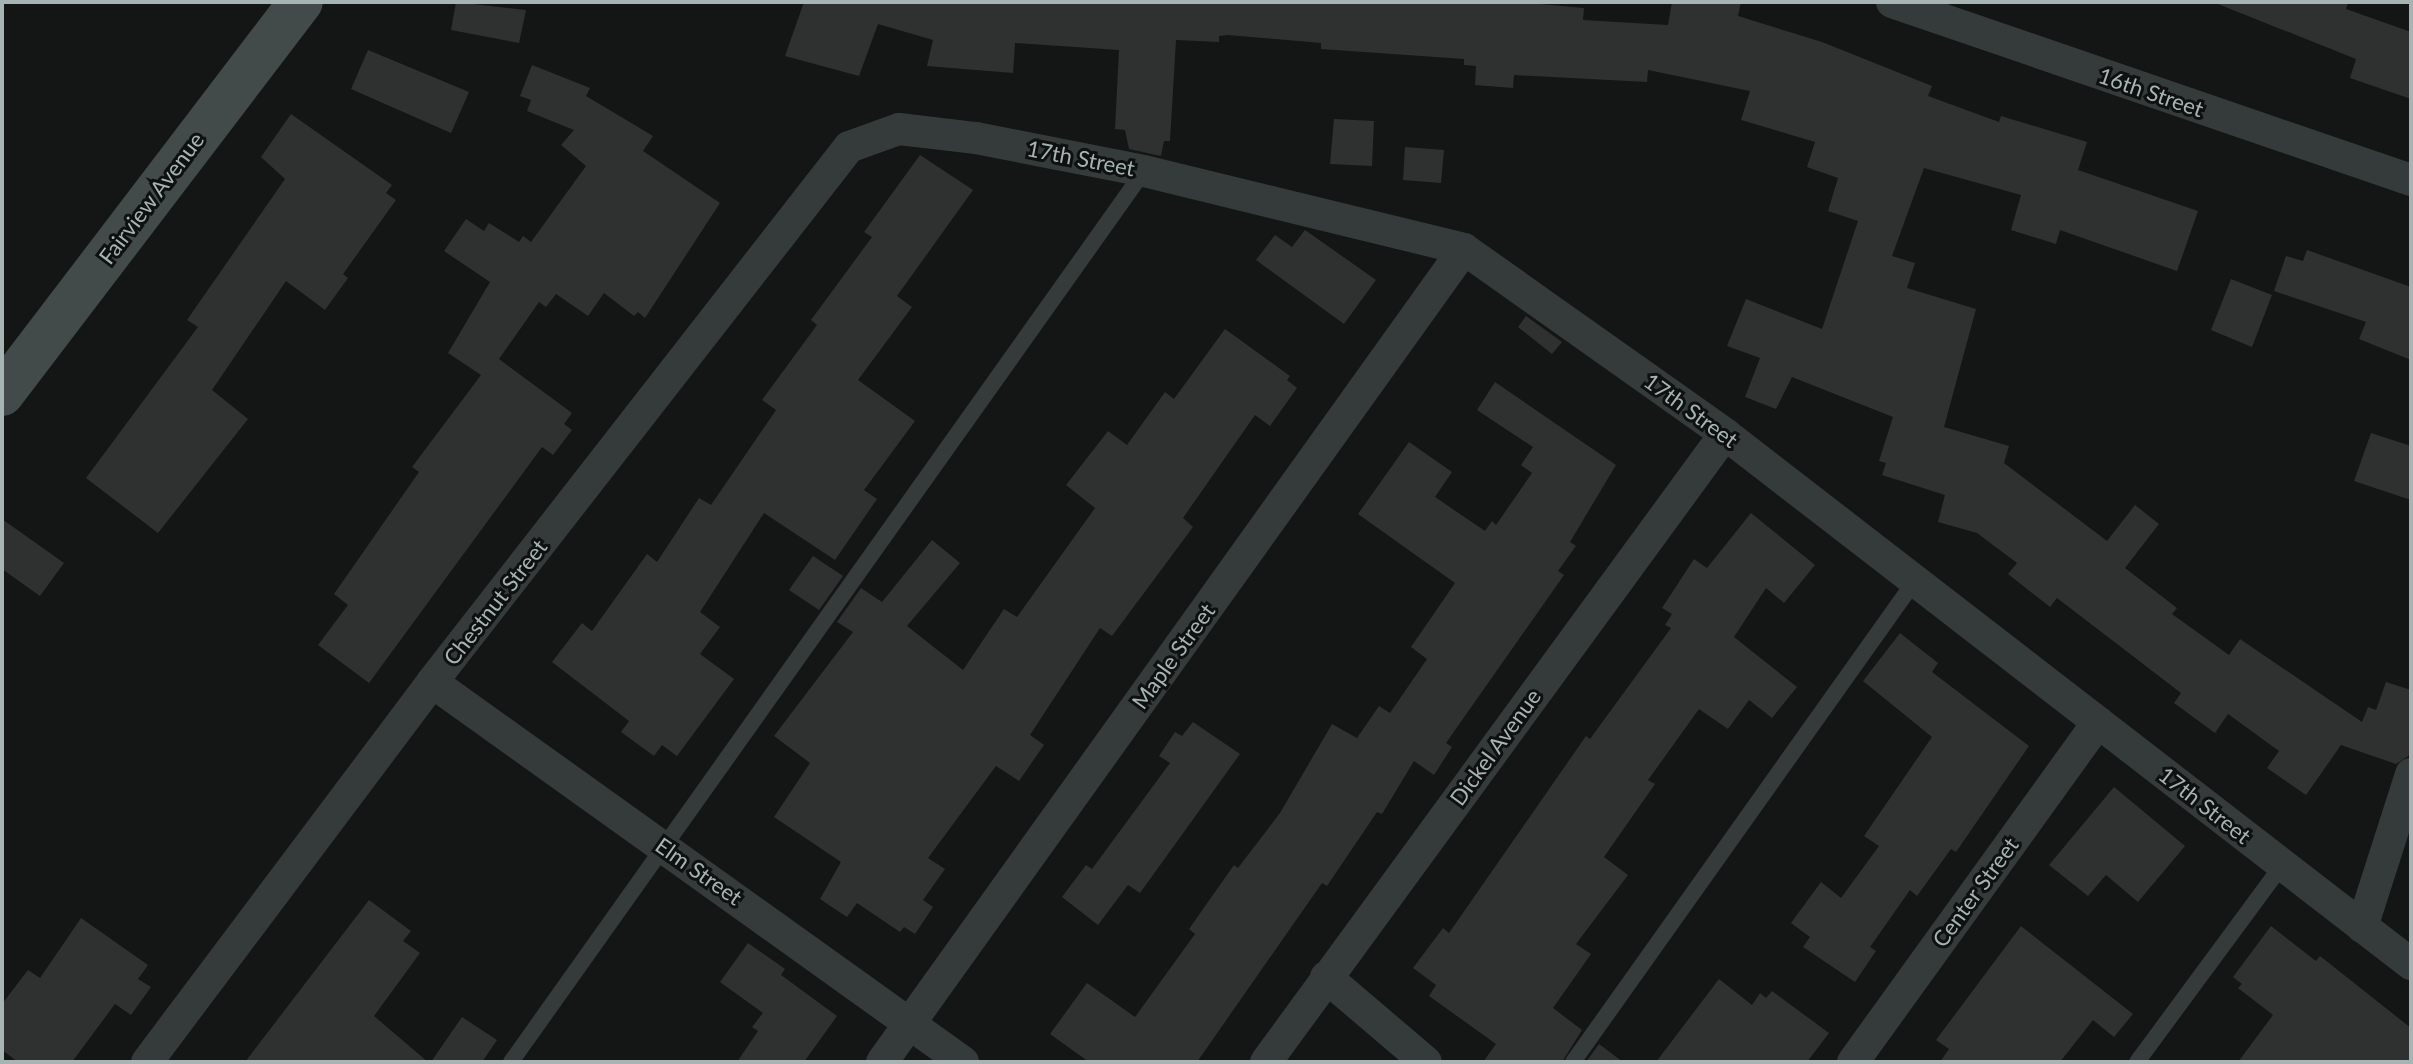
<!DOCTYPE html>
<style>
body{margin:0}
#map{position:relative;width:2413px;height:1064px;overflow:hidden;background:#141515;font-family:Lato,sans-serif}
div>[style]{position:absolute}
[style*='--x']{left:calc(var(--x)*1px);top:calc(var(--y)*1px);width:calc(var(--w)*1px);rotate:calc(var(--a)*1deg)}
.building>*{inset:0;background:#2f3131}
.lane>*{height:16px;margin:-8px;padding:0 8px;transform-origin:8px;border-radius:8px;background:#353a3a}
.street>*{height:32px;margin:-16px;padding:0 16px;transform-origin:16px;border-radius:16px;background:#353a3a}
.secondary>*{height:44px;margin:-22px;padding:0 22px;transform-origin:22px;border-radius:22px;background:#434a4a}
span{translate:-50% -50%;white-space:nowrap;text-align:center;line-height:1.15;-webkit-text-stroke:6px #0f1010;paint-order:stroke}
.street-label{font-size:22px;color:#a6b5b4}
.frame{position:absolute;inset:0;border:4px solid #a6b5b4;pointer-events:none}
</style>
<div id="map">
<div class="building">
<i style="clip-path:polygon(456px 2px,526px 10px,519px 43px,451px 30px)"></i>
<i style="clip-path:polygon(804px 2px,1519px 2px,1584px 8px,1583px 20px,1668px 25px,1672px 2px,1741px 2px,1738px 16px,1822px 42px,1932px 86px,1928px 96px,1999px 122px,2001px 116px,2087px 142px,2078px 170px,2198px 211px,2177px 271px,2060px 230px,2056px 244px,2011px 230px,2021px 195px,1924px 168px,1892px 256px,1915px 263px,1907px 288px,1976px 309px,1944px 427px,2009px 446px,2004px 463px,2107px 541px,2135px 505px,2159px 524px,2125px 568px,2177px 608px,2172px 614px,2229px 655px,2240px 639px,2362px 722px,2368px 707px,2376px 710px,2386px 682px,2411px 690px,2410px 755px,2396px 764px,2341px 745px,2306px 795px,2267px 768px,2279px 751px,2228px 714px,2215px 733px,2174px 703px,2181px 693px,2057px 598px,2050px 607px,2008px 574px,2017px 563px,1977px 533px,1938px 522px,1945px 495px,1882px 475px,1886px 463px,1879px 461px,1893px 417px,1792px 377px,1776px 409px,1745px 397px,1760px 358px,1727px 346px,1746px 299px,1822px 329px,1858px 221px,1828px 211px,1838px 178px,1807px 167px,1815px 142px,1741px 120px,1750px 91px,1648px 70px,1647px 82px,1514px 75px,1513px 88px,1475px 85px,1476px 66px,1464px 65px,1464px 59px,1321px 49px,1321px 43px,1228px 35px,1219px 36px,1219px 42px,1176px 40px,1170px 141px,1164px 141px,1161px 156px,1129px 149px,1125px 130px,1115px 129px,1119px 50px,1015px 43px,1013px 73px,927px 66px,933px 40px,878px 24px,859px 76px,785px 56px)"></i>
<i style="clip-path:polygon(2213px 2px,2348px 2px,2346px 9px,2411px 32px,2411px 99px,2350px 78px,2356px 59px)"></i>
<i style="clip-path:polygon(368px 50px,469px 92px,451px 133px,351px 89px)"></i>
<i style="clip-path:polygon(532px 65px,590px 88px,586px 96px,653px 136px,643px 151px,720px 203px,645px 318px,638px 312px,634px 316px,604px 293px,588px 316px,556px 294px,546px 307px,539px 302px,499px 359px,572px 413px,564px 424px,572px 430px,553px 455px,542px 447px,369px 683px,318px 645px,348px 605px,334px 594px,419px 472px,412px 467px,481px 375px,448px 353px,490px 282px,444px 251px,466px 219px,484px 231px,489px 223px,519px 242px,523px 236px,531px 242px,586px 166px,561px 145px,574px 130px,527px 111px,531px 100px,520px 96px)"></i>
<i style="clip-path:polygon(291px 114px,392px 185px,386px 193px,396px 200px,343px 274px,348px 278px,325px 310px,286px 281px,212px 390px,248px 419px,158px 533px,86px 478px,198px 327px,187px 320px,285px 179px,261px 157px)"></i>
<i style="clip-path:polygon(1334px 119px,1374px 121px,1372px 166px,1330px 164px)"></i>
<i style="clip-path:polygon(1405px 147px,1444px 150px,1441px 183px,1403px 180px)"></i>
<i style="clip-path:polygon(920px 155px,973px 190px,897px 296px,912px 307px,858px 380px,915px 421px,864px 490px,877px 499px,835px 560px,764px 513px,700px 612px,720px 627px,700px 654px,734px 679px,677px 756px,662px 745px,654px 756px,621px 732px,629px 721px,552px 662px,582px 623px,592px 631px,647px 554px,657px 562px,699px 498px,711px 505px,776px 410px,762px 400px,817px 325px,811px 320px,872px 237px,864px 232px)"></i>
<i style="clip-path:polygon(1305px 230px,1376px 280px,1344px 324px,1256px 260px,1275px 235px,1292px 247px)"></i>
<i style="clip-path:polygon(2307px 250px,2411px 287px,2411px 360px,2359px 339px,2366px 322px,2274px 291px,2286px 256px,2303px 261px)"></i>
<i style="clip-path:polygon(2231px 279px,2272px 295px,2252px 347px,2211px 330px)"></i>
<i style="clip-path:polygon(1526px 316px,1562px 342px,1552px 354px,1518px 327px)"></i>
<i style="clip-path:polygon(1225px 329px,1290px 376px,1287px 380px,1297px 388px,1270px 426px,1255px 415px,1183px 518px,1193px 527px,1112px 636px,1100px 628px,1030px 735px,1044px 745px,1019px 781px,996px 766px,928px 858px,945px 869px,923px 900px,933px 907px,915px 934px,904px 927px,900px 932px,857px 903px,847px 917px,820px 899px,841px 862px,774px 817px,810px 763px,774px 736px,853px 632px,837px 622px,861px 588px,882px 602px,932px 540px,960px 563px,907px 626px,963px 670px,1004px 609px,1017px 617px,1095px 508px,1066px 485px,1108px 431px,1127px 445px,1165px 392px,1174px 399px)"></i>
<i style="clip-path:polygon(1495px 382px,1616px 465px,1570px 542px,1576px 546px,1558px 571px,1564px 575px,1446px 743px,1452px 747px,1434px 775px,1414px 761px,1382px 814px,1377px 812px,1327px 886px,1322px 883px,1197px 1062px,1089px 1062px,1050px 1034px,1087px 983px,1135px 1017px,1195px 934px,1189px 929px,1234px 865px,1238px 868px,1280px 813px,1332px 724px,1357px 738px,1379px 706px,1390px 713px,1427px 659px,1411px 647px,1455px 583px,1358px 514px,1409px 442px,1452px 472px,1435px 497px,1485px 531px,1492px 521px,1496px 525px,1532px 473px,1521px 465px,1533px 447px,1477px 410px)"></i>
<i style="clip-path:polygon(2371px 433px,2411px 446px,2411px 500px,2354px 481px)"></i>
<i style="clip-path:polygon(1751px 513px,1815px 565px,1784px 603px,1766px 588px,1734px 637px,1797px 687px,1772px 718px,1749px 700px,1728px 729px,1699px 709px,1648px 780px,1655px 784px,1604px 857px,1628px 875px,1576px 944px,1591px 954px,1553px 1008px,1582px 1030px,1562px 1062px,1483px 1062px,1496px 1044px,1429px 996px,1436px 985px,1413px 968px,1443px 928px,1449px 933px,1586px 736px,1590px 739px,1671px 628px,1665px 625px,1672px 614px,1662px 608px,1694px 559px,1707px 568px)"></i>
<i style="clip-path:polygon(2px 519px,64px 563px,40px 596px,2px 569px)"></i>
<i style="clip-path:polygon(813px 556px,843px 576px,819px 610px,789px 590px)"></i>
<i style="clip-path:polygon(1900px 633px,1938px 663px,1932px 672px,2029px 746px,1956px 852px,1951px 849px,1917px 896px,1910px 890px,1870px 947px,1876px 951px,1855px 982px,1803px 947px,1810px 937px,1791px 923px,1821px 882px,1841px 898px,1879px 846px,1864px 836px,1932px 737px,1863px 681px)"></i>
<i style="clip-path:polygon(1193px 722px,1240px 754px,1140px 893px,1128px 885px,1098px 925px,1062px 897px,1086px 865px,1092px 869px,1170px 763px,1159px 756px,1175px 732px,1182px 736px)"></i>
<i style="clip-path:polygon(2114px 787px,2185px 846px,2138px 902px,2106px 875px,2088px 896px,2049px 865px)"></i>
<i style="clip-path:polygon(369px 900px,411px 931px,403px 941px,420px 953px,374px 1016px,428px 1062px,245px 1062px)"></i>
<i style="clip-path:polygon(81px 918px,148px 965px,138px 979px,151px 987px,131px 1015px,115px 1004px,72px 1062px,18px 1062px,2px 1050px,2px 1004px,28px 970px,40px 978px)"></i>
<i style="clip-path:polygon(2021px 926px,2133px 1014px,2114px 1037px,2093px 1020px,2060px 1062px,1940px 1062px,1949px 1049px,1936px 1040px)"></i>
<i style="clip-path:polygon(2271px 926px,2316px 961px,2320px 956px,2411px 1028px,2411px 1062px,2238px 1062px,2273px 1015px,2238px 988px,2242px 984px,2233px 977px)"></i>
<i style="clip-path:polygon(748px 943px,785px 969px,781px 975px,837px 1016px,804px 1062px,737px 1062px,758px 1031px,752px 1027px,763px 1013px,720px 982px)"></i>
<i style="clip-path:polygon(1719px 979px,1752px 1005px,1760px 993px,1766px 998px,1772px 991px,1829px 1033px,1807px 1062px,1656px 1062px)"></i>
<i style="clip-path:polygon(462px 1017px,497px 1040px,482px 1062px,431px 1062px)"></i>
<i style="clip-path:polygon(1599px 1044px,1623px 1062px,1586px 1062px)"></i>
</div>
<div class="lane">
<i style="--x:511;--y:1062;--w:1093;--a:-54.61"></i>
<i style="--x:1573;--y:1062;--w:589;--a:-54.61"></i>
<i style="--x:2137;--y:1062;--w:245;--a:-53.6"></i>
</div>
<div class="street">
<i style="--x:1892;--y:2;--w:549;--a:18.93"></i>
<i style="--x:432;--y:682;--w:653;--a:35.59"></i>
<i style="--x:2362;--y:927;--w:161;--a:-72.2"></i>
<i style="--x:1326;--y:977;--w:131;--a:40.4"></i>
<i style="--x:147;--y:1062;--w:475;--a:-53.1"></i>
<i style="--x:432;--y:682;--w:678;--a:-52.07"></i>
<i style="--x:849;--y:147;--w:53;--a:-19.8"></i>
<i style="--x:899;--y:129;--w:78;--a:6.7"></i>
<i style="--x:976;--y:138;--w:171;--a:11.1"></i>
<i style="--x:1144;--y:171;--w:329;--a:13.7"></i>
<i style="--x:1464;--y:249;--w:320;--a:35.3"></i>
<i style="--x:1725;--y:434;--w:867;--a:37.69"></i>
<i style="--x:882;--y:1062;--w:1000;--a:-54.4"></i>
<i style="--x:1266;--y:1062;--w:778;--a:-53.84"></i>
<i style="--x:1853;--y:1062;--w:419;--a:-54.2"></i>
</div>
<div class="secondary">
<i style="--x:2;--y:394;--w:493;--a:-52.7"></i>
</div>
<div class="street-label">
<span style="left:2151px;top:92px;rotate:19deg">16th Street</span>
<span style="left:1081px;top:158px;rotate:11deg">17th Street</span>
<span style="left:151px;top:198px;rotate:-53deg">Fairview Avenue</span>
<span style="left:1691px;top:410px;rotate:36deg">17th Street</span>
<span style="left:495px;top:602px;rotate:-52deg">Chestnut Street</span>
<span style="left:1173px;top:656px;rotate:-54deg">Maple Street</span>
<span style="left:1495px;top:747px;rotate:-54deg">Dickel Avenue</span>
<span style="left:2205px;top:805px;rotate:38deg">17th Street</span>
<span style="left:699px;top:871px;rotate:35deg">Elm Street</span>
<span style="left:1975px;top:892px;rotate:-54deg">Center Street</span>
</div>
<div class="frame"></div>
</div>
